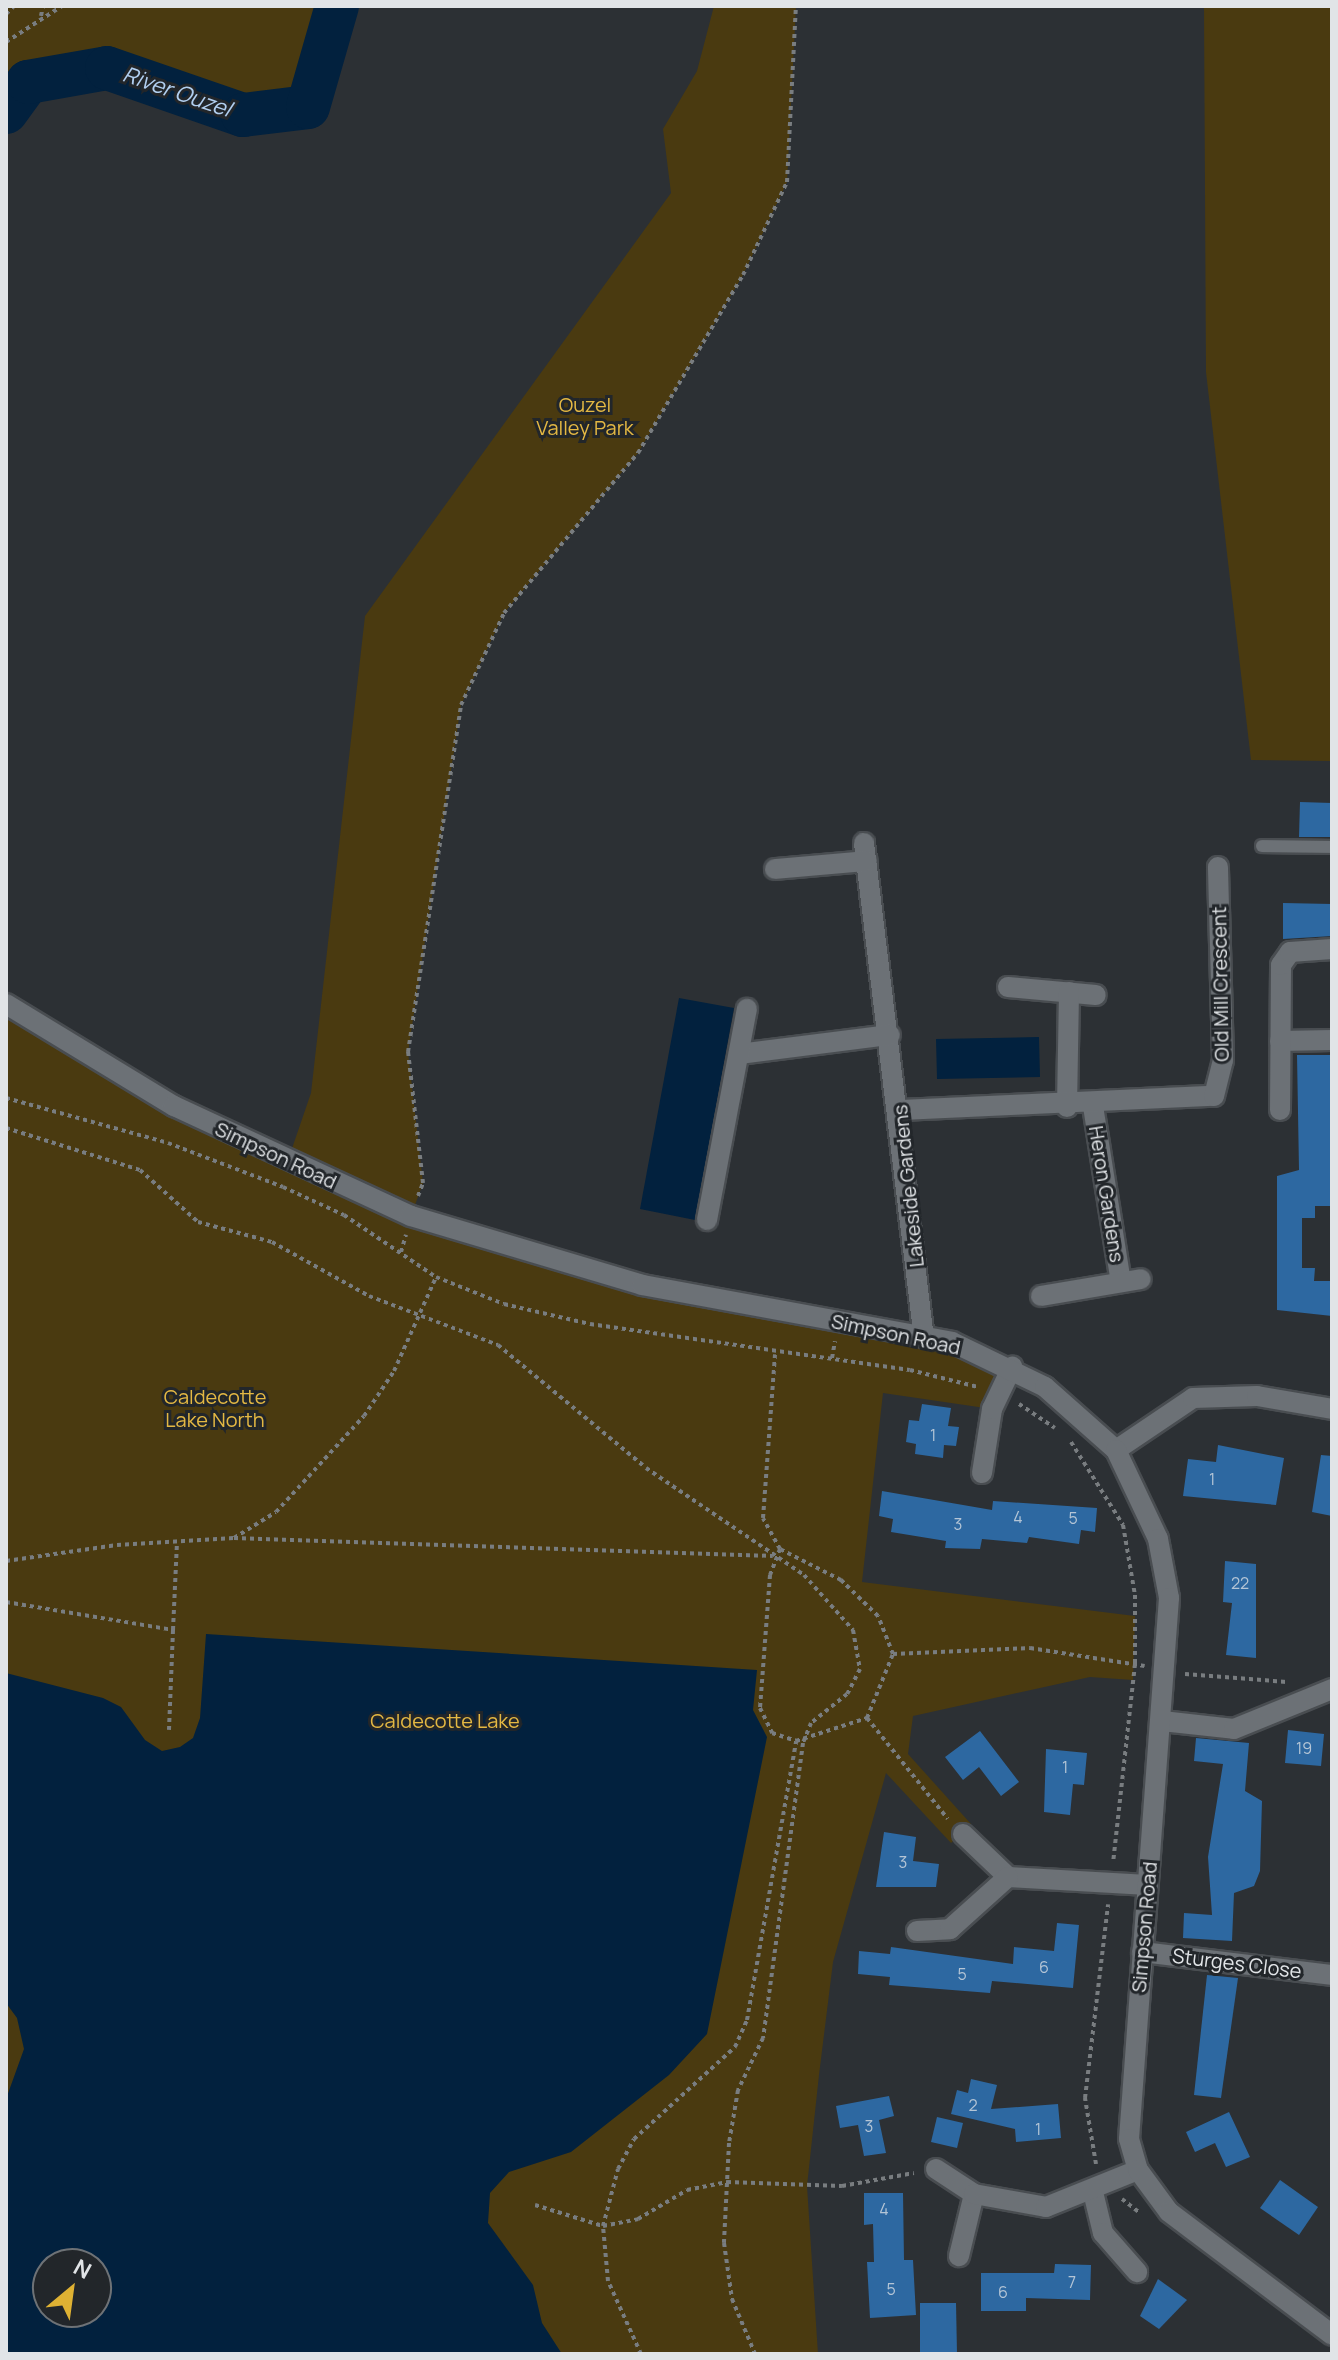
<!DOCTYPE html>
<style>
body{margin:0}
#map{position:relative;width:1338px;height:2360px;overflow:hidden;background:#2c3034;font-family:Manrope,sans-serif}
div>[style]{position:absolute}
[style*='--x']{left:calc(var(--x)*1px);top:calc(var(--y)*1px);width:calc(var(--w)*1px);rotate:calc(var(--a)*1deg)}
.green>*{inset:0;background:#4a3a10}
.water>*{inset:0;background:#02213e}
.river>*{height:44px;margin:-22px;padding:0 22px;transform-origin:22px;border-radius:22px;background:#02213e}
.building>*{inset:0;background:#2d68a1}
.path>*{height:4px;margin-top:-2px;transform-origin:0;background:repeating-linear-gradient(90deg,#797d80 0 4px,transparent 0 8px)}
.roads{filter:drop-shadow(2px 0 #494d51) drop-shadow(-2px 0 #494d51) drop-shadow(0 2px #494d51) drop-shadow(0 -2px #494d51)}
.lane>*{height:12px;margin:-6px;padding:0 6px;transform-origin:6px;border-radius:6px;background:#6c7176}
.street>*{height:20px;margin:-10px;padding:0 10px;transform-origin:10px;border-radius:10px;background:#6c7176}
.secondary>*{height:20px;margin:-10px;padding:0 10px;transform-origin:10px;border-radius:10px;background:#6c7176}
span{translate:-50% -50%;white-space:nowrap;text-align:center;line-height:1.15;-webkit-text-stroke:6px #22262a;paint-order:stroke}
.number-label{font-size:16px;color:#b4c5d6}
.number-label span{-webkit-text-stroke-width:0}
.park-label{font-size:20px;color:#e4b843}
.street-label{font-size:20px;color:#e1e4e7}
.water-label{font-size:22px;color:#b1cff0;font-style:italic}
.frame{position:absolute;inset:0;border:8px solid #e1e4e7;pointer-events:none}
.north{position:absolute;left:32px;top:2248px;width:80px;height:80px;box-sizing:border-box;background:#22262a;border:2px solid #6e7276;border-radius:50%;rotate:29deg;font-size:22px;font-weight:700;line-height:32px;text-align:center;color:#e1e4e7}
.north::after{content:'';display:block;margin:auto;width:28px;height:36px;background:#deb133;clip-path:polygon(50% 0,100% 100%,50% 72%,0 100%)}
</style>
<div id="map">
<div class="green">
<i style="clip-path:polygon(6px 6px,337px 6px,308px 107px,243px 115px,107px 68px,28px 82px,6px 112px)"></i>
<i style="clip-path:polygon(evenodd,714px 6px,796px 6px,787px 182px,743px 275px,638px 453px,504px 613px,461px 705px,408px 1052px,423px 1183px,411px 1216px,642px 1285px,952px 1342px,1012px 1367px,992px 1409px,883px 1393px,862px 1582px,1135px 1616px,1133px 1680px,1090px 1677px,913px 1716px,908px 1754px,971px 1824px,951px 1843px,886px 1773px,833px 1962px,819px 2075px,807px 2186px,818px 2354px,6px 2354px,6px 1004px,287px 1163px,311px 1093px,365px 616px,671px 193px,663px 129px,697px 71px,714px 6px,48px 2264px,96px 2264px,96px 2312px,48px 2312px,48px 2264px)"></i>
<i style="clip-path:polygon(1204px 6px,1332px 6px,1332px 761px,1251px 760px,1206px 372px)"></i>
</div>
<div class="water">
<i style="clip-path:polygon(679px 998px,734px 1008px,695px 1220px,640px 1209px)"></i>
<i style="clip-path:polygon(1039px 1037px,1040px 1077px,937px 1079px,936px 1039px)"></i>
<i style="clip-path:polygon(evenodd,206px 1634px,757px 1670px,753px 1710px,767px 1737px,707px 2034px,669px 2075px,571px 2152px,509px 2172px,490px 2193px,488px 2223px,533px 2285px,542px 2323px,562px 2354px,6px 2354px,6px 2099px,24px 2049px,17px 2018px,6px 2003px,6px 1673px,103px 1698px,121px 1707px,145px 1740px,162px 1751px,180px 1747px,193px 1738px,200px 1718px,206px 1634px,48px 2264px,96px 2264px,96px 2312px,48px 2312px,48px 2264px)"></i>
</div>
<div class="river">
<i style="--x:6;--y:112;--w:37;--a:-54"></i>
<i style="--x:28;--y:82;--w:80;--a:-10"></i>
<i style="--x:107;--y:68;--w:144;--a:19.1"></i>
<i style="--x:243;--y:115;--w:65;--a:-7"></i>
<i style="--x:308;--y:107;--w:105;--a:-74"></i>
</div>
<div class="building">
<i style="clip-path:polygon(1300px 802px,1332px 803px,1332px 837px,1299px 837px)"></i>
<i style="clip-path:polygon(1283px 903px,1332px 904px,1332px 936px,1283px 939px)"></i>
<i style="clip-path:polygon(1297px 1055px,1332px 1055px,1332px 1206px,1315px 1206px,1315px 1218px,1302px 1218px,1302px 1268px,1315px 1268px,1314px 1281px,1332px 1281px,1332px 1316px,1277px 1310px,1277px 1176px,1299px 1170px)"></i>
<i style="clip-path:polygon(922px 1404px,951px 1408px,948px 1426px,959px 1427px,956px 1446px,944px 1445px,943px 1458px,915px 1454px,916px 1444px,906px 1442px,909px 1420px,919px 1421px)"></i>
<i style="clip-path:polygon(1218px 1445px,1284px 1458px,1276px 1505px,1183px 1496px,1188px 1459px,1216px 1462px)"></i>
<i style="clip-path:polygon(1321px 1455px,1332px 1456px,1332px 1516px,1312px 1512px)"></i>
<i style="clip-path:polygon(882px 1491px,992px 1510px,993px 1501px,1097px 1508px,1095px 1532px,1081px 1530px,1079px 1544px,1029px 1537px,1027px 1543px,982px 1539px,980px 1549px,945px 1548px,946px 1541px,891px 1532px,893px 1519px,879px 1516px)"></i>
<i style="clip-path:polygon(1225px 1561px,1256px 1564px,1256px 1658px,1226px 1655px,1232px 1603px,1223px 1602px)"></i>
<i style="clip-path:polygon(1288px 1730px,1324px 1734px,1321px 1766px,1285px 1763px)"></i>
<i style="clip-path:polygon(980px 1731px,1019px 1782px,1001px 1796px,979px 1767px,963px 1780px,945px 1757px)"></i>
<i style="clip-path:polygon(1196px 1738px,1249px 1743px,1245px 1791px,1262px 1801px,1260px 1871px,1254px 1886px,1234px 1893px,1232px 1941px,1183px 1938px,1184px 1913px,1212px 1915px,1208px 1857px,1223px 1764px,1194px 1761px)"></i>
<i style="clip-path:polygon(1046px 1749px,1087px 1753px,1084px 1785px,1073px 1784px,1070px 1815px,1044px 1812px)"></i>
<i style="clip-path:polygon(884px 1832px,916px 1837px,913px 1861px,939px 1864px,936px 1887px,876px 1887px)"></i>
<i style="clip-path:polygon(1057px 1923px,1079px 1925px,1073px 1988px,992px 1981px,990px 1993px,889px 1985px,890px 1977px,858px 1974px,859px 1951px,890px 1954px,891px 1947px,1013px 1964px,1014px 1947px,1054px 1951px)"></i>
<i style="clip-path:polygon(1207px 1975px,1238px 1978px,1221px 2098px,1194px 2095px)"></i>
<i style="clip-path:polygon(971px 2079px,997px 2085px,991px 2109px,1058px 2104px,1061px 2138px,1016px 2142px,1015px 2129px,951px 2114px,957px 2090px,968px 2093px)"></i>
<i style="clip-path:polygon(889px 2096px,894px 2116px,879px 2120px,886px 2153px,864px 2156px,858px 2125px,840px 2128px,836px 2106px)"></i>
<i style="clip-path:polygon(1229px 2112px,1250px 2157px,1226px 2167px,1215px 2143px,1195px 2152px,1186px 2132px)"></i>
<i style="clip-path:polygon(937px 2117px,963px 2123px,957px 2148px,931px 2142px)"></i>
<i style="clip-path:polygon(1280px 2180px,1318px 2207px,1299px 2235px,1260px 2208px)"></i>
<i style="clip-path:polygon(864px 2193px,903px 2193px,904px 2260px,913px 2260px,916px 2315px,870px 2318px,867px 2262px,874px 2262px,873px 2224px,864px 2225px)"></i>
<i style="clip-path:polygon(1055px 2264px,1091px 2265px,1090px 2300px,1026px 2298px,1026px 2311px,981px 2311px,981px 2273px,1054px 2273px)"></i>
<i style="clip-path:polygon(1158px 2279px,1187px 2300px,1159px 2329px,1140px 2316px)"></i>
<i style="clip-path:polygon(920px 2303px,956px 2303px,957px 2354px,920px 2354px)"></i>
</div>
<div class="path">
<i style="--x:6;--y:14;--w:11;--a:-45"></i>
<i style="--x:41;--y:16;--w:10;--a:-79"></i>
<i style="--x:6;--y:42;--w:67;--a:-32.7"></i>
<i style="--x:6;--y:1098;--w:168;--a:15.5"></i>
<i style="--x:168;--y:1143;--w:123;--a:20.9"></i>
<i style="--x:283;--y:1187;--w:67;--a:24.7"></i>
<i style="--x:344;--y:1215;--w:111;--a:34"></i>
<i style="--x:436;--y:1277;--w:73;--a:21.7"></i>
<i style="--x:504;--y:1304;--w:88;--a:13.1"></i>
<i style="--x:590;--y:1324;--w:323;--a:8.2"></i>
<i style="--x:910;--y:1370;--w:70;--a:14"></i>
<i style="--x:6;--y:1128;--w:140;--a:17.4"></i>
<i style="--x:140;--y:1170;--w:78;--a:41.9"></i>
<i style="--x:198;--y:1222;--w:77;--a:15.1"></i>
<i style="--x:272;--y:1242;--w:111;--a:29.1"></i>
<i style="--x:369;--y:1296;--w:138;--a:20.8"></i>
<i style="--x:498;--y:1345;--w:192;--a:39.7"></i>
<i style="--x:646;--y:1468;--w:191;--a:34.1"></i>
<i style="--x:804;--y:1575;--w:74;--a:48.3"></i>
<i style="--x:853;--y:1630;--w:40;--a:80"></i>
<i style="--x:860;--y:1669;--w:28;--a:117"></i>
<i style="--x:847;--y:1694;--w:46;--a:141.1"></i>
<i style="--x:811;--y:1723;--w:22;--a:112"></i>
<i style="--x:803;--y:1743;--w:298;--a:97.7"></i>
<i style="--x:763;--y:2038;--w:58;--a:115.7"></i>
<i style="--x:738;--y:2090;--w:54;--a:99.6"></i>
<i style="--x:729;--y:2143;--w:100;--a:92.9"></i>
<i style="--x:724;--y:2243;--w:57;--a:81.9"></i>
<i style="--x:732;--y:2299;--w:60;--a:67.3"></i>
<i style="--x:418;--y:1196;--w:14;--a:-69"></i>
<i style="--x:423;--y:1183;--w:132;--a:-96.5"></i>
<i style="--x:408;--y:1052;--w:351;--a:-81.3"></i>
<i style="--x:461;--y:705;--w:102;--a:-64.9"></i>
<i style="--x:504;--y:613;--w:209;--a:-50.1"></i>
<i style="--x:638;--y:453;--w:207;--a:-59.5"></i>
<i style="--x:743;--y:275;--w:103;--a:-64.7"></i>
<i style="--x:787;--y:182;--w:176;--a:-87.1"></i>
<i style="--x:401;--y:1252;--w:18;--a:-74"></i>
<i style="--x:832;--y:1358;--w:17;--a:-80"></i>
<i style="--x:1019;--y:1404;--w:43;--a:33.7"></i>
<i style="--x:1071;--y:1442;--w:98;--a:57.9"></i>
<i style="--x:1123;--y:1525;--w:71;--a:80.3"></i>
<i style="--x:1135;--y:1595;--w:69;--a:90"></i>
<i style="--x:1135;--y:1664;--w:200;--a:96.3"></i>
<i style="--x:234;--y:1538;--w:539;--a:1.91"></i>
<i style="--x:780;--y:1549;--w:28;--a:111"></i>
<i style="--x:770;--y:1575;--w:133;--a:94.3"></i>
<i style="--x:760;--y:1708;--w:28;--a:64"></i>
<i style="--x:772;--y:1733;--w:25;--a:18"></i>
<i style="--x:6;--y:1561;--w:112;--a:-8.2"></i>
<i style="--x:117;--y:1545;--w:117;--a:-3.4"></i>
<i style="--x:234;--y:1538;--w:49;--a:-31.8"></i>
<i style="--x:276;--y:1512;--w:130;--a:-47.5"></i>
<i style="--x:364;--y:1416;--w:54;--a:-56.3"></i>
<i style="--x:394;--y:1371;--w:103;--a:-65.9"></i>
<i style="--x:6;--y:1602;--w:169;--a:9.5"></i>
<i style="--x:173;--y:1630;--w:100;--a:92.3"></i>
<i style="--x:173;--y:1630;--w:88;--a:-87.4"></i>
<i style="--x:893;--y:1654;--w:137;--a:-2.5"></i>
<i style="--x:1030;--y:1648;--w:116;--a:8.9"></i>
<i style="--x:1185;--y:1674;--w:102;--a:4.5"></i>
<i style="--x:867;--y:1718;--w:129;--a:51.3"></i>
<i style="--x:1096;--y:2164;--w:67;--a:-99.5"></i>
<i style="--x:1085;--y:2098;--w:195;--a:-83.2"></i>
<i style="--x:1122;--y:2199;--w:23;--a:38"></i>
<i style="--x:535;--y:2205;--w:71;--a:17.2"></i>
<i style="--x:603;--y:2226;--w:36;--a:-11"></i>
<i style="--x:638;--y:2219;--w:57;--a:-30.6"></i>
<i style="--x:687;--y:2190;--w:41;--a:-11.3"></i>
<i style="--x:727;--y:2182;--w:115;--a:2"></i>
<i style="--x:842;--y:2186;--w:73;--a:-10.2"></i>
<i style="--x:641;--y:2354;--w:80;--a:-114.3"></i>
<i style="--x:608;--y:2281;--w:55;--a:-95.2"></i>
<i style="--x:603;--y:2226;--w:59;--a:-75.3"></i>
<i style="--x:618;--y:2169;--w:34;--a:-62"></i>
<i style="--x:634;--y:2139;--w:137;--a:-42.3"></i>
<i style="--x:735;--y:2047;--w:30;--a:-66"></i>
<i style="--x:747;--y:2020;--w:283;--a:-80"></i>
<i style="--x:796;--y:1741;--w:75;--a:-17.9"></i>
<i style="--x:867;--y:1718;--w:69;--a:-67.9"></i>
<i style="--x:893;--y:1654;--w:41;--a:-111.5"></i>
<i style="--x:878;--y:1616;--w:52;--a:-135.8"></i>
<i style="--x:841;--y:1580;--w:68;--a:-153.1"></i>
<i style="--x:780;--y:1549;--w:35;--a:-119"></i>
<i style="--x:763;--y:1518;--w:164;--a:-85.8"></i>
</div>
<div class="roads">
<div class="lane">
<i style="--x:1262;--y:846;--w:70;--a:0.8"></i>
</div>
<div class="street">
<i style="--x:864;--y:843;--w:498;--a:83.1"></i>
<i style="--x:775;--y:869;--w:92;--a:-5"></i>
<i style="--x:1008;--y:987;--w:88;--a:5.2"></i>
<i style="--x:1280;--y:1041;--w:52;--a:-1.1"></i>
<i style="--x:739;--y:1054;--w:152;--a:-7.2"></i>
<i style="--x:1093;--y:1106;--w:178;--a:81"></i>
<i style="--x:1067;--y:1107;--w:115;--a:-89"></i>
<i style="--x:900;--y:1110;--w:314;--a:-2.6"></i>
<i style="--x:1214;--y:1096;--w:37;--a:-76"></i>
<i style="--x:1223;--y:1060;--w:193;--a:-91.5"></i>
<i style="--x:1280;--y:1110;--w:145;--a:-89.6"></i>
<i style="--x:1281;--y:965;--w:16;--a:-55"></i>
<i style="--x:1290;--y:952;--w:42;--a:-4.1"></i>
<i style="--x:707;--y:1220;--w:215;--a:-79.3"></i>
<i style="--x:1041;--y:1296;--w:101;--a:-9.6"></i>
<i style="--x:1116;--y:1450;--w:93;--a:-34"></i>
<i style="--x:1193;--y:1398;--w:64;--a:-1.8"></i>
<i style="--x:1257;--y:1396;--w:76;--a:9.8"></i>
<i style="--x:982;--y:1473;--w:65;--a:-81.1"></i>
<i style="--x:992;--y:1409;--w:47;--a:-64.5"></i>
<i style="--x:1162;--y:1721;--w:72;--a:6.3"></i>
<i style="--x:1234;--y:1729;--w:106;--a:-22.2"></i>
<i style="--x:963;--y:1834;--w:62;--a:43.7"></i>
<i style="--x:1008;--y:1877;--w:140;--a:3.3"></i>
<i style="--x:917;--y:1931;--w:33;--a:-3"></i>
<i style="--x:950;--y:1929;--w:78;--a:-41.9"></i>
<i style="--x:1142;--y:1952;--w:191;--a:6.9"></i>
<i style="--x:936;--y:2169;--w:45;--a:33.3"></i>
<i style="--x:974;--y:2194;--w:64;--a:103.6"></i>
<i style="--x:1093;--y:2192;--w:42;--a:76.3"></i>
<i style="--x:1103;--y:2233;--w:52;--a:48.9"></i>
<i style="--x:974;--y:2194;--w:73;--a:10.2"></i>
<i style="--x:1046;--y:2207;--w:99;--a:-21.9"></i>
</div>
<div class="secondary">
<i style="--x:6;--y:1004;--w:197;--a:31.3"></i>
<i style="--x:174;--y:1106;--w:261;--a:24.9"></i>
<i style="--x:411;--y:1216;--w:241;--a:16.6"></i>
<i style="--x:642;--y:1285;--w:315;--a:10.4"></i>
<i style="--x:952;--y:1342;--w:103;--a:25.8"></i>
<i style="--x:1045;--y:1387;--w:95;--a:41.6"></i>
<i style="--x:1116;--y:1450;--w:98;--a:64.7"></i>
<i style="--x:1158;--y:1539;--w:60;--a:79.4"></i>
<i style="--x:1169;--y:1598;--w:542;--a:94.23"></i>
<i style="--x:1129;--y:2139;--w:32;--a:74"></i>
<i style="--x:1138;--y:2170;--w:52;--a:53.6"></i>
<i style="--x:1169;--y:2212;--w:204;--a:37"></i>
</div>
</div>
<div class="number-label">
<span style="left:933px;top:1435px">1</span>
<span style="left:1212px;top:1479px">1</span>
<span style="left:1018px;top:1517px">4</span>
<span style="left:1073px;top:1518px">5</span>
<span style="left:958px;top:1524px">3</span>
<span style="left:1240px;top:1583px">22</span>
<span style="left:1304px;top:1748px">19</span>
<span style="left:1065px;top:1767px">1</span>
<span style="left:903px;top:1862px">3</span>
<span style="left:1044px;top:1967px">6</span>
<span style="left:962px;top:1974px">5</span>
<span style="left:973px;top:2105px">2</span>
<span style="left:869px;top:2126px">3</span>
<span style="left:1038px;top:2129px">1</span>
<span style="left:884px;top:2209px">4</span>
<span style="left:1072px;top:2282px">7</span>
<span style="left:891px;top:2289px">5</span>
<span style="left:1003px;top:2292px">6</span>
</div>
<div class="park-label">
<span style="left:585px;top:416px">Ouzel<br>Valley Park</span>
<span style="left:215px;top:1408px">Caldecotte<br>Lake North</span>
<span style="left:445px;top:1720px">Caldecotte Lake</span>
</div>
<div class="street-label">
<span style="left:1220px;top:984px;rotate:-91deg">Old Mill Crescent</span>
<span style="left:276px;top:1155px;rotate:25deg">Simpson Road</span>
<span style="left:908px;top:1186px;rotate:-96deg">Lakeside Gardens</span>
<span style="left:1107px;top:1194px;rotate:81deg">Heron Gardens</span>
<span style="left:896px;top:1334px;rotate:12deg">Simpson Road</span>
<span style="left:1144px;top:1927px;rotate:-85deg">Simpson Road</span>
<span style="left:1237px;top:1963px;rotate:7deg">Sturges Close</span>
</div>
<div class="water-label">
<span style="left:177px;top:92px;rotate:19deg">River Ouzel</span>
</div>
<div class="frame"></div>
<div class="north">N</div>
</div>
